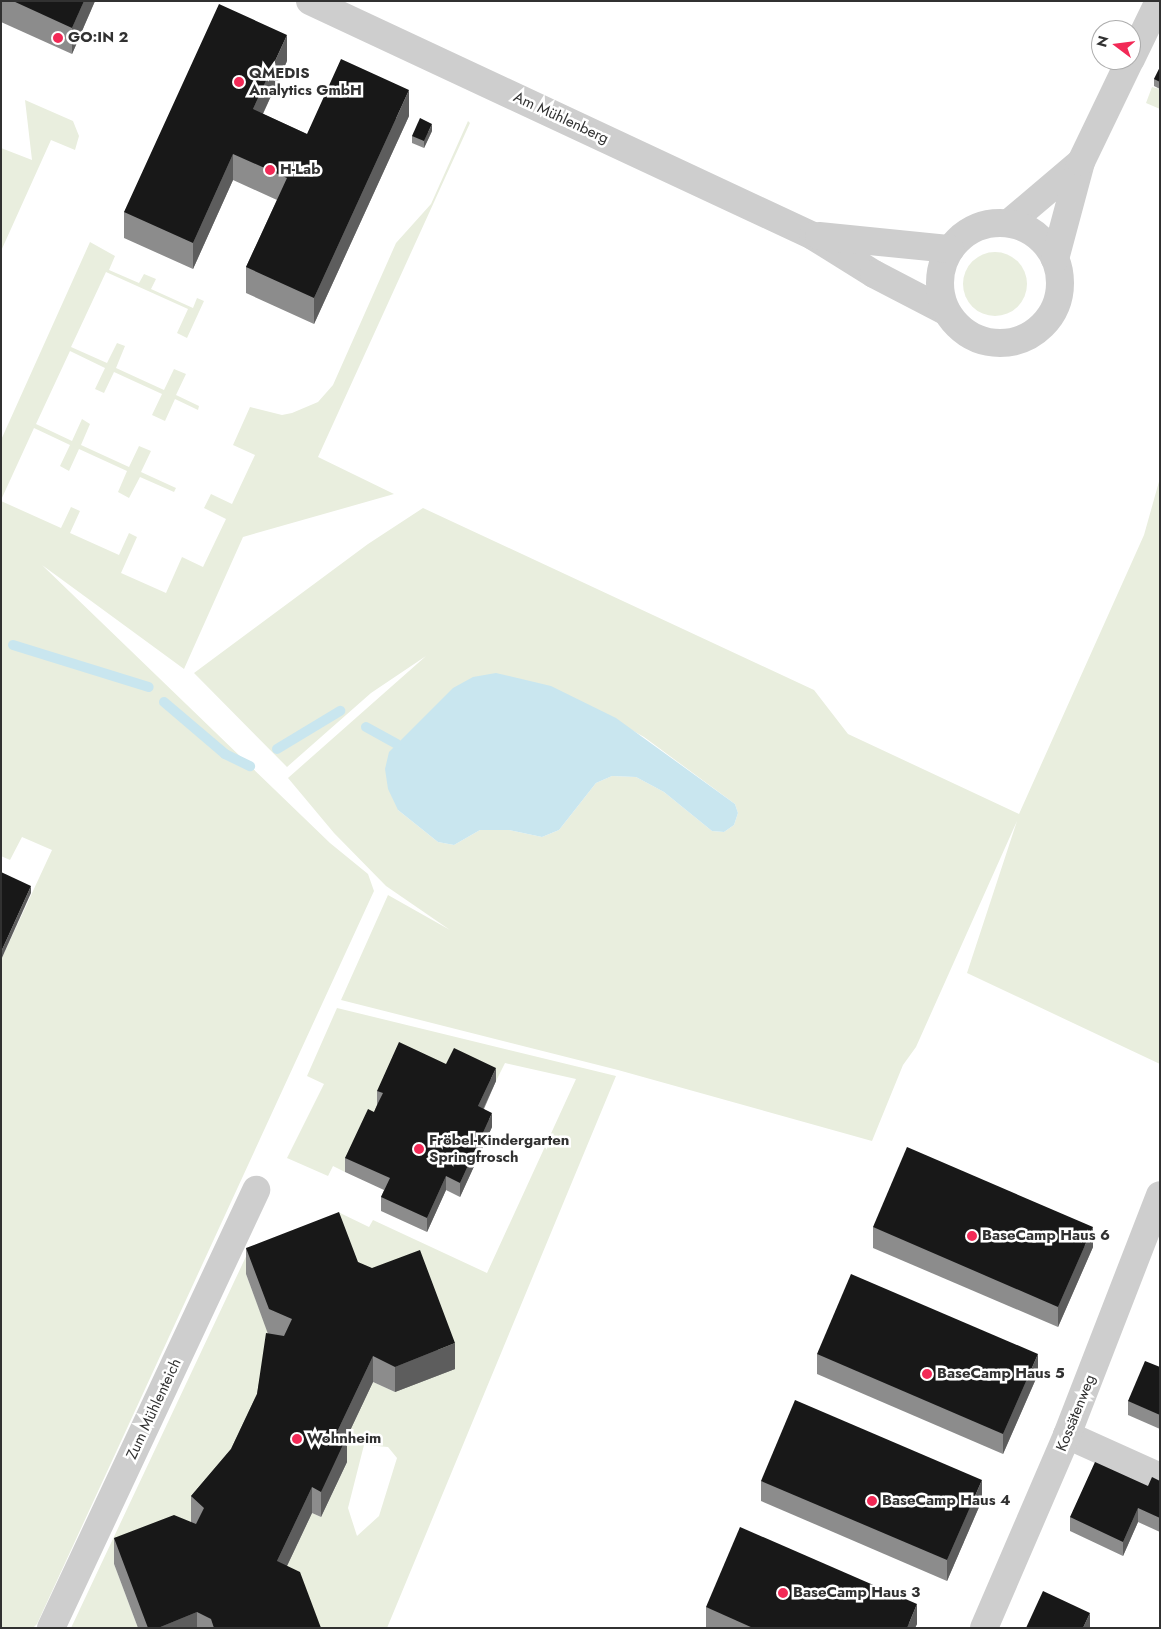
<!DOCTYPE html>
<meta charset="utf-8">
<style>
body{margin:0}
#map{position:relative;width:1161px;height:1629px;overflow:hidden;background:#fff;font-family:Jost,sans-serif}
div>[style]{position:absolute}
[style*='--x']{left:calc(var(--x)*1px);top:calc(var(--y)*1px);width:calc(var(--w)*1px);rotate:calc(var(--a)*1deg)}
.green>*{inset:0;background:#e9eede}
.round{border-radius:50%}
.water>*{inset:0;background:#c9e6ef}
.stream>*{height:10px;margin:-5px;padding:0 5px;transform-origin:5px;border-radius:5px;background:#c9e6ef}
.street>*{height:28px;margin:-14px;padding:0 14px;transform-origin:14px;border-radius:14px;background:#cecece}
.street>.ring{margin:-14px;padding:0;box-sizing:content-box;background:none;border:28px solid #cecece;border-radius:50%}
.wall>*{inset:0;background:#8c8c8c}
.shaded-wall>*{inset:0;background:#5d5d5d}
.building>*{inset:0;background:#181818}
.dots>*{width:14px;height:14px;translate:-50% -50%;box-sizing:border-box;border:2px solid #fff;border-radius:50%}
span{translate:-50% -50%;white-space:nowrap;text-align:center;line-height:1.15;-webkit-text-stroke:5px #fff;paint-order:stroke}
.poi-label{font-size:15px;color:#313131;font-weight:700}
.left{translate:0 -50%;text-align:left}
.street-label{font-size:15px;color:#313131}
.frame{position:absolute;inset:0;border:2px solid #313131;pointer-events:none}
.north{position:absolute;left:1091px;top:20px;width:50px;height:50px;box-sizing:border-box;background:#fff;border:1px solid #adadad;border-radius:50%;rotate:285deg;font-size:14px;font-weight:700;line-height:20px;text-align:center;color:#313131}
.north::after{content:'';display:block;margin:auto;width:18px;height:22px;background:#f22956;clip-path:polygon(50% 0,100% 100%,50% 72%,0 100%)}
</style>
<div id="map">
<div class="green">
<i style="clip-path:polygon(1152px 87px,1160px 89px,1160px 109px,1146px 103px)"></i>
<i style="clip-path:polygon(25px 100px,73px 121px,79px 136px,75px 150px,51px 140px,1px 251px,1px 148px,32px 160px)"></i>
<i style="clip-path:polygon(468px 121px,470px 123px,318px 457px,394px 494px,243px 537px,184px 669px,42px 565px,330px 843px,368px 874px,374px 891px,37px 1624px,33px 1628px,1px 1628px,1px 960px,52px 850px,22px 837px,10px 860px,1px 856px,1px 501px,61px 528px,71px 507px,80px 511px,70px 533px,119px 555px,129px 533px,137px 537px,121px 573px,166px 593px,182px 557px,203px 567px,226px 519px,204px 508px,211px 494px,232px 504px,255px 455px,233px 445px,250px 407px,282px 415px,292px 413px,318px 402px,333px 385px,396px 243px,431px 204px)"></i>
<i style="clip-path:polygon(90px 242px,115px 256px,109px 270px,139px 283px,144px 274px,156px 279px,151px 289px,193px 308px,197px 298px,204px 301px,187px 338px,177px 333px,188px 309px,106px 272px,71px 347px,107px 363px,117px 343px,125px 346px,116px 368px,164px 390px,174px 369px,186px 374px,176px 395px,199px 406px,198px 410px,175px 399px,165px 421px,152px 415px,162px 394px,114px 372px,104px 393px,95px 389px,105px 368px,70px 351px,36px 424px,72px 441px,82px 419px,90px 424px,81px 445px,129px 467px,139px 446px,151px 451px,141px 472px,176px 488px,174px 492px,140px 477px,129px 498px,118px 492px,127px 471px,79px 449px,69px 471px,60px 466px,70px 445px,34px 428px,1px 500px,1px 440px)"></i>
<i class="round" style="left:963px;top:252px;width:64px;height:64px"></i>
<i style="clip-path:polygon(evenodd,1160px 478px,1160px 1064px,967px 973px,1017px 821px,916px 1047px,903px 1065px,872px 1141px,618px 1070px,341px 1000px,388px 895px,450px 930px,386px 886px,334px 833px,288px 778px,426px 656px,371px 693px,287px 767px,194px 673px,368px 544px,423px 508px,814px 690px,848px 734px,1019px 814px,1144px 535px,1160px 478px,584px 703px,644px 737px,735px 804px,738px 813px,734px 825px,724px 832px,712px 831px,664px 792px,636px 777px,612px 776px,596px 783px,559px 830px,542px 837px,509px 830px,480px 830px,454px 845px,438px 842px,398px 810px,584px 703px)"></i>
<i style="clip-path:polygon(evenodd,337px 1008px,616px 1076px,387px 1628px,311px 1628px,277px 1587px,312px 1513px,321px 1517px,347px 1462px,337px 1457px,373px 1382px,395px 1392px,246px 1274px,269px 1335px,257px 1420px,194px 1518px,174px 1540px,114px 1564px,138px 1628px,71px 1628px,250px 1248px,329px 1230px,338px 1212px,369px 1227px,373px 1220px,487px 1273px,576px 1079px,505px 1063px,496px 1081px,383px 1107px,367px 1123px,345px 1172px,333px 1166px,328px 1176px,287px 1158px,324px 1084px,307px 1076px,337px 1008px,364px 1445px,388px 1447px,397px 1458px,379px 1516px,357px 1536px,348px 1508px,364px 1445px)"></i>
</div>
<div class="water">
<i style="clip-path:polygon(496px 673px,551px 686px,616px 718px,735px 804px,738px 813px,734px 825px,724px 832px,712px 831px,664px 792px,636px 777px,612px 776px,596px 783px,559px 830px,542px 837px,509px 830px,480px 830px,454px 845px,438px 842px,398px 810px,388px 789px,385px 769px,389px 752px,453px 688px,473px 677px)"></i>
</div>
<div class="stream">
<i style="--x:13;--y:645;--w:142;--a:17.2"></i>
<i style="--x:164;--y:702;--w:80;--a:40.4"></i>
<i style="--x:225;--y:754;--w:28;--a:26"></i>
<i style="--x:366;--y:727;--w:35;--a:29"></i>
<i style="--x:277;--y:749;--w:74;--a:-31.1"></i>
</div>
<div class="street">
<i style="--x:310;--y:1;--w:555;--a:25.04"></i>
<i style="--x:813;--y:236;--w:72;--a:31.9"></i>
<i style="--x:874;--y:274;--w:82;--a:27.5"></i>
<i style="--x:1131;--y:59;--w:64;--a:-64.2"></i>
<i style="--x:1009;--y:223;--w:94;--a:-40.3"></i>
<i class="ring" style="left:940px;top:223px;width:92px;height:92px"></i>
<i style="--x:819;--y:236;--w:132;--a:5.7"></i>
<i style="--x:1055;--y:259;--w:100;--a:-75"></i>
<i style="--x:1081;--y:162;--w:113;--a:-64.3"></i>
<i style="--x:1067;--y:1435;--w:102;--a:24.3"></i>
<i style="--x:51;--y:1628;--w:484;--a:-64.9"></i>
<i style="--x:984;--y:1628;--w:210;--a:-66.7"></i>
<i style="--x:1067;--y:1435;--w:257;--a:-68.8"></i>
</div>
<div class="wall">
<i style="clip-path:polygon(1px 1px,95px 1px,72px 54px,1px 22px)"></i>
<i style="clip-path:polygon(287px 61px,263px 114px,307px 134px,409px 116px,314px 324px,246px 293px,246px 267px,277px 200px,233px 180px,193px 269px,124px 238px,124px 212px)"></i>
<i style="clip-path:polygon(1160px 67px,1160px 89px,1154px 86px,1154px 79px)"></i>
<i style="clip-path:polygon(432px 131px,424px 148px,412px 143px,412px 136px)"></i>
<i style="clip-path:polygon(446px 1064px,496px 1081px,484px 1109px,492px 1127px,460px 1197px,446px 1190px,427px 1232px,381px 1211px,381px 1197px,384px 1190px,345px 1172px,345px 1158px,374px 1112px,377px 1105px,377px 1091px)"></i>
<i style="clip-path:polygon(873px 1227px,1093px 1247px,1058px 1327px,873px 1248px)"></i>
<i style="clip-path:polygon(246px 1248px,358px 1262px,455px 1369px,395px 1392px,373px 1382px,347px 1437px,347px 1462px,321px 1517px,312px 1513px,287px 1566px,321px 1628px,138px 1628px,114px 1564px,114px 1538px,191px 1522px,191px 1496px,231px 1449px,257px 1394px,268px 1334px,246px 1274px)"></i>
<i style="clip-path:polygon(817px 1354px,1038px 1374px,1003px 1454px,817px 1374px)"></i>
<i style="clip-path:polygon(1160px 1367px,1160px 1429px,1128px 1415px,1128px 1401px)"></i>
<i style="clip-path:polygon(761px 1481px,982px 1500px,947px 1581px,761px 1501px)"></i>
<i style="clip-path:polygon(1160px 1481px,1160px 1532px,1138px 1522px,1123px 1556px,1070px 1531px,1070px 1517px,1148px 1486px)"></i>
<i style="clip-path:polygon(706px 1607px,917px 1624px,915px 1628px,706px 1628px)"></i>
</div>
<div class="shaded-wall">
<i style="clip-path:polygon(84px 1px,95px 1px,72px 54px,72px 28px)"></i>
<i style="clip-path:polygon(287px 35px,287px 61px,253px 135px,253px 109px)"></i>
<i style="clip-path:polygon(409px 90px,409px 116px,314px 324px,314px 298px)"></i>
<i style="clip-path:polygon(432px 124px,432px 131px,424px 148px,424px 141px)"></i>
<i style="clip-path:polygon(233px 154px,233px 180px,193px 269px,193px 243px)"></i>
<i style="clip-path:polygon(31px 886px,31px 893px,1px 960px,1px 952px)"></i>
<i style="clip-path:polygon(496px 1068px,496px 1081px,478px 1120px,478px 1106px)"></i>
<i style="clip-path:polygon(492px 1113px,492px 1127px,460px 1197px,460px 1183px)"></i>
<i style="clip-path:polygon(446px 1176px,446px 1190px,427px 1232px,427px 1218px)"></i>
<i style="clip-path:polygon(1093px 1227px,1093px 1247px,1058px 1327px,1058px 1307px)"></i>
<i style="clip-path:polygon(455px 1343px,455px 1369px,395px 1392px,395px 1367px)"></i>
<i style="clip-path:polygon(1038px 1354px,1038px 1374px,1003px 1454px,1003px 1434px)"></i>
<i style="clip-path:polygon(373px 1356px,373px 1382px,347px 1437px,347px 1462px,321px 1517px,321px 1492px,337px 1432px)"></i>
<i style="clip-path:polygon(982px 1480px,982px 1500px,947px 1581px,947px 1560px)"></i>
<i style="clip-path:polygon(312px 1487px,312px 1513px,277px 1587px,277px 1561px)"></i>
<i style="clip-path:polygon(1138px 1508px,1138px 1522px,1123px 1556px,1123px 1542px)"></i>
<i style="clip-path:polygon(917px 1604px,917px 1624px,915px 1628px,907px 1628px)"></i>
<i style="clip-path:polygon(197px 1612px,197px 1628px,158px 1628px)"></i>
<i style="clip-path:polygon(1090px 1613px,1090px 1628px,1083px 1628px)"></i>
</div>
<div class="building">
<i style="clip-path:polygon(13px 1px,84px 1px,72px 28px)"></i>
<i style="clip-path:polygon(219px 4px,287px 35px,253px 109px,307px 134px,341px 59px,409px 90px,314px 298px,246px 267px,287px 178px,233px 154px,193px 243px,124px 212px)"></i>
<i style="clip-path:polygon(1160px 67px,1160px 82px,1154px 79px)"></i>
<i style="clip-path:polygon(420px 118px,432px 124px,424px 141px,412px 136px)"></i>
<i style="clip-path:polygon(1px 872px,31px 886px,1px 952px)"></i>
<i style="clip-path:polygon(399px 1042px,446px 1064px,454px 1048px,496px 1068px,478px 1106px,492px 1113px,460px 1183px,446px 1176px,427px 1218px,381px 1197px,390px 1178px,345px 1158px,368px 1109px,374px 1112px,378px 1103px,383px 1093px,377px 1091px)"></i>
<i style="clip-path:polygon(907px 1147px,1093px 1227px,1058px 1307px,873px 1227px)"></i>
<i style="clip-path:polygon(339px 1212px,358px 1262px,372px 1268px,420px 1250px,455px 1343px,395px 1367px,373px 1356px,337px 1432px,347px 1436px,321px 1492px,312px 1487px,277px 1561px,300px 1572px,321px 1628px,214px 1628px,211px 1619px,197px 1612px,158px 1628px,148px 1628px,114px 1538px,174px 1515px,196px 1524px,204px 1508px,191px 1496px,231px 1449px,257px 1394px,266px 1333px,284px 1336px,292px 1319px,269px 1309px,246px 1248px)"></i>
<i style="clip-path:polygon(851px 1274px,1038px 1354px,1003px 1434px,817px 1354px)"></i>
<i style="clip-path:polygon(1145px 1361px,1160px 1367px,1160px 1415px,1128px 1401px)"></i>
<i style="clip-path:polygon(795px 1400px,982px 1480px,947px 1560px,761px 1481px)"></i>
<i style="clip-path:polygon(1095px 1462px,1148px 1486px,1152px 1477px,1160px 1481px,1160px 1518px,1138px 1508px,1123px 1542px,1070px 1517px)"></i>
<i style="clip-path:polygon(740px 1527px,917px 1604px,907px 1628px,753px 1628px,706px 1607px)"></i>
<i style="clip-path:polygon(1043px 1591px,1090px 1613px,1083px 1628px,1026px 1628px)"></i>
</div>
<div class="dots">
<i style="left:58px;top:38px;background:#f22956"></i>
<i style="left:239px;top:82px;background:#f22956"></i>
<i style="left:270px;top:170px;background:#f22956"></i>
<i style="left:419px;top:1149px;background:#f22956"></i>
<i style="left:972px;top:1236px;background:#f22956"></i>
<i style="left:927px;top:1374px;background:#f22956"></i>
<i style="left:297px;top:1439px;background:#f22956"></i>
<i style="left:872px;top:1501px;background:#f22956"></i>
<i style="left:783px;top:1593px;background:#f22956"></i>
</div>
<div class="poi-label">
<span class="left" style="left:68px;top:38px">GO:IN 2</span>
<span class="left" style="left:249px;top:82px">QMEDIS<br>Analytics GmbH</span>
<span class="left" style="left:280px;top:170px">H-Lab</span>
<span class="left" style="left:429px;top:1149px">Fröbel-Kindergarten<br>Springfrosch</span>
<span class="left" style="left:982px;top:1236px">BaseCamp Haus 6</span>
<span class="left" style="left:937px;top:1374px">BaseCamp Haus 5</span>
<span class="left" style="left:307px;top:1439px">Wohnheim</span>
<span class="left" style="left:882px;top:1501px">BaseCamp Haus 4</span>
<span class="left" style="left:793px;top:1593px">BaseCamp Haus 3</span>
</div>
<div class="street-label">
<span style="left:561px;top:118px;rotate:25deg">Am Mühlenberg</span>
<span style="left:154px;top:1409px;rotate:-65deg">Zum Mühlenteich</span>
<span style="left:1076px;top:1413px;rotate:-68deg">Kossätenweg</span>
</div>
<div class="frame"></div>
<div class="north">N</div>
</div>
